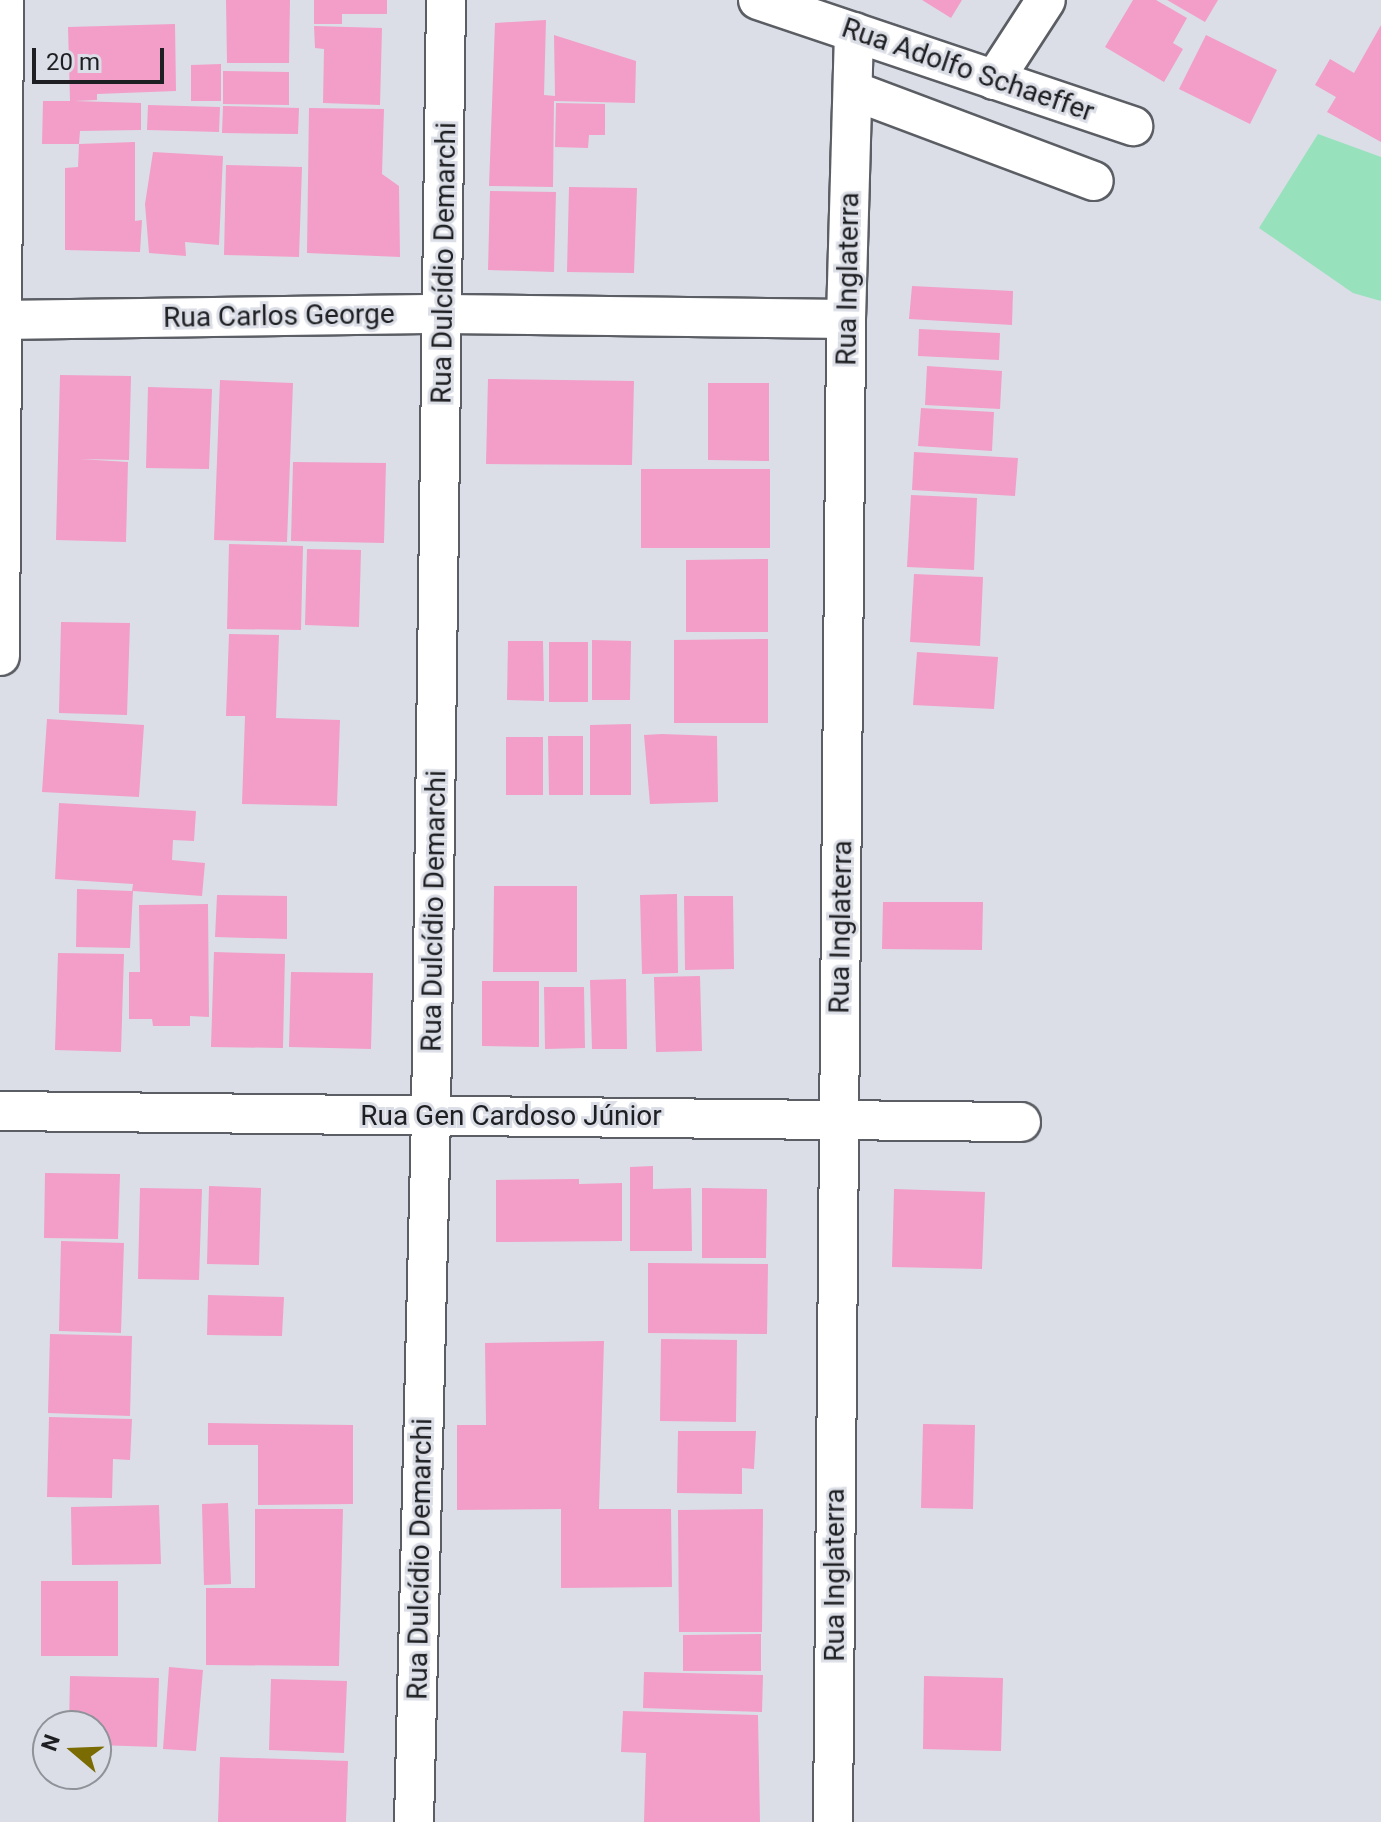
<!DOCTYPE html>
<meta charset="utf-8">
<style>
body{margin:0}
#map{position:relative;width:1381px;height:1822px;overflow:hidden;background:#dbdee6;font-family:Roboto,sans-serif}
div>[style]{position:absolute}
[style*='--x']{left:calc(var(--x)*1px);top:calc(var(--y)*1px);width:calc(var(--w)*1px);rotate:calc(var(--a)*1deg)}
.green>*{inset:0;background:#97e1bc}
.building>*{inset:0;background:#f29ec8}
.roads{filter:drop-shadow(2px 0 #5b5e64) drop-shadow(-2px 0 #5b5e64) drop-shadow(0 2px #5b5e64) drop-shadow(0 -2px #5b5e64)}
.minor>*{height:38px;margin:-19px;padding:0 19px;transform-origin:19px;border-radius:19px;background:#fff}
span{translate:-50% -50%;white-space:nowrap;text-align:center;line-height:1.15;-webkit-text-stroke:6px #dbdee6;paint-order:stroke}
.street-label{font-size:28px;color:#1e1f22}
.north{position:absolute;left:32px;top:1710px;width:80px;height:80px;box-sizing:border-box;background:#dbdee6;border:2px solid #8f9298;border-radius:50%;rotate:289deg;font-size:22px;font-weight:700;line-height:32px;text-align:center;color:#1e1f22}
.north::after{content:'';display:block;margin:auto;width:28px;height:36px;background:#7b6b03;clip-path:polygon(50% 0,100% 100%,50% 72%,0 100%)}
.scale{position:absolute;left:32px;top:48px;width:132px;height:36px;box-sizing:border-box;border:4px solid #1e1f22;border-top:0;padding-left:10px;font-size:24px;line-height:28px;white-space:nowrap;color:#1e1f22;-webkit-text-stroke:6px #dbdee6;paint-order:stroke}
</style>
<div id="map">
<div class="green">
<i style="clip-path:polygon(1318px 134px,1381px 157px,1381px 301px,1353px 293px,1259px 228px)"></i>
</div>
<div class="building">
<i style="clip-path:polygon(226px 0,290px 0,289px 63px,227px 63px)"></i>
<i style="clip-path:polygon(314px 0,387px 0,387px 14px,342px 14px,342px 24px,314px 24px)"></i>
<i style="clip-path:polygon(922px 0,962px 0,951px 18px)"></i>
<i style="clip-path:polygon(1133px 0,1156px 0,1187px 18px,1173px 43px,1183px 49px,1164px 82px,1105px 47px)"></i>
<i style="clip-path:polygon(1167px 0,1218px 0,1205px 22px)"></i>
<i style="clip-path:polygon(546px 20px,544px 95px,555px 96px,554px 35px,636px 61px,635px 103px,554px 101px,553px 187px,489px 186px,495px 23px)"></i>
<i style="clip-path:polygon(175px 24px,176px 91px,97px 94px,97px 100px,74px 101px,141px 103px,141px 130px,80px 131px,79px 144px,135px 142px,135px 221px,142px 220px,140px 252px,65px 250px,65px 168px,78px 167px,79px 144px,42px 144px,43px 101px,70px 101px,68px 27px)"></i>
<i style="clip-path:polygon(1381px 25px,1381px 142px,1327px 112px,1336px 97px,1315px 85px,1330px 59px,1354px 73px)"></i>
<i style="clip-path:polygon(314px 26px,382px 28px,380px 105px,323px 103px,324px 49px,315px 48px)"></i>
<i style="clip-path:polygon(1206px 35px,1277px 70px,1250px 124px,1179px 89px)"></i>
<i style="clip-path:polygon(221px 64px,221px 101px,191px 101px,191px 65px)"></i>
<i style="clip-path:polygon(223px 71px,289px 72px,289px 105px,223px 104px)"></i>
<i style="clip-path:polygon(556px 103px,605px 104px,605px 135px,589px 135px,588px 148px,555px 147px)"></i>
<i style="clip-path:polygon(148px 105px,220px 107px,219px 132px,147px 130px)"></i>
<i style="clip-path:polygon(223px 106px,299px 108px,298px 134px,222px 133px)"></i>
<i style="clip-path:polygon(309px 108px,384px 109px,382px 174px,399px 186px,400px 257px,307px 253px)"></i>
<i style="clip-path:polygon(153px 152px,223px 156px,219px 245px,185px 242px,186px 256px,149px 253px,145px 204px)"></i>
<i style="clip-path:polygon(226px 165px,302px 167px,299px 257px,224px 255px)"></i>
<i style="clip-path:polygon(569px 187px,637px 188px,634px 273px,567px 272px)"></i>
<i style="clip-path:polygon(490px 191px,556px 192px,554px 272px,488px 270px)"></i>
<i style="clip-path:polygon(912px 286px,1013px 291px,1012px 325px,909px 319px)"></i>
<i style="clip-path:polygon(919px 329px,1000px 333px,999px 360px,918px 356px)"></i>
<i style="clip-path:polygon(927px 366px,1002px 371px,1000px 409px,925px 405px)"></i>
<i style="clip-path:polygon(60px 375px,131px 376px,129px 460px,80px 459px,128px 462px,126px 542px,56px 540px)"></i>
<i style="clip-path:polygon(488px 379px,634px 381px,632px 465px,486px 464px)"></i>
<i style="clip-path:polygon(220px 380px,293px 383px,287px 542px,214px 540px)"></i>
<i style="clip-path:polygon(708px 383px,769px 383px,769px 461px,708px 460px)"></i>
<i style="clip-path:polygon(148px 387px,212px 389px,209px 469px,146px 468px)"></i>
<i style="clip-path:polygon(921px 408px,994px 412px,992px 451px,918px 446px)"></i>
<i style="clip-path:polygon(914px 452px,1018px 458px,1015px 496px,912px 490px)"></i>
<i style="clip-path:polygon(293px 462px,386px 463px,384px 543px,291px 541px)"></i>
<i style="clip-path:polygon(641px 469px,770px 469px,770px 548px,641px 548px)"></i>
<i style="clip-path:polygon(911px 495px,977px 498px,974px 570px,907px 567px)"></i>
<i style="clip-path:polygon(229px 544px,303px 546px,301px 630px,227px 629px)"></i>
<i style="clip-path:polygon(307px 549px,361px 550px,359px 627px,305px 625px)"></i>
<i style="clip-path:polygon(768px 559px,768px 632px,686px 632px,686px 560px)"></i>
<i style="clip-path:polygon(914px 574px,983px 577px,980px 646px,910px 642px)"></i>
<i style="clip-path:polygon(61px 622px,130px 623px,127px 715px,59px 713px)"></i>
<i style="clip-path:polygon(229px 634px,279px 635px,276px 718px,340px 720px,337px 806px,242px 804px,245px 716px,226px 716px)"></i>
<i style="clip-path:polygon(768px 639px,768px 723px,674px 723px,674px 640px)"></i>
<i style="clip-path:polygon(592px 640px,631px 641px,630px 700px,592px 700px)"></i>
<i style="clip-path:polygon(508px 641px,543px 641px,544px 701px,507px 700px)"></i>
<i style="clip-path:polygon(549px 642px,588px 642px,588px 702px,549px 702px)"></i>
<i style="clip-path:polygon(917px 652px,998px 657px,994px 709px,913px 705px)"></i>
<i style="clip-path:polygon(47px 719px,144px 725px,139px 797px,42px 792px)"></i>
<i style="clip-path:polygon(631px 724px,631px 795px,590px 795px,590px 725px)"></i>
<i style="clip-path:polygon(662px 734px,717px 736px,718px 802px,650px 804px,644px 735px)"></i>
<i style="clip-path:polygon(548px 736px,583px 736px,583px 795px,549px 795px)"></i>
<i style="clip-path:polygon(506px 737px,543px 737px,543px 795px,506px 795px)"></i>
<i style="clip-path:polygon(59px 803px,196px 811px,194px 841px,173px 840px,172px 860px,205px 863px,202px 896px,133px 891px,130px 948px,76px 947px,77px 889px,132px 891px,133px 884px,55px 879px)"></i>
<i style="clip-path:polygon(494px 886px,577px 886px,577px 972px,493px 972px)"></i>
<i style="clip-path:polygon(677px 894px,678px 973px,642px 974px,640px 895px)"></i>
<i style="clip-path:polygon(217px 895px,287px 896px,287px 939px,215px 937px)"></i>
<i style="clip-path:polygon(684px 896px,733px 896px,734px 969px,685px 970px)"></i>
<i style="clip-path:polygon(883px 902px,983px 902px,982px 950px,882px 949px)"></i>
<i style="clip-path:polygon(208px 904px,209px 1017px,190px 1016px,190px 1026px,153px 1026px,152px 1019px,129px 1019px,129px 972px,140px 972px,139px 905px)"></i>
<i style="clip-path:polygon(214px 952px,285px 954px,283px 1048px,211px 1047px)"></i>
<i style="clip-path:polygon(58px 953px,124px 954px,121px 1052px,55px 1050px)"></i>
<i style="clip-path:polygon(291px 972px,373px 973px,371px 1049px,289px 1047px)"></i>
<i style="clip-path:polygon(700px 976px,702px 1051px,656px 1052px,654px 977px)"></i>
<i style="clip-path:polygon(626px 979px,627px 1049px,592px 1049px,590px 980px)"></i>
<i style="clip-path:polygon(482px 981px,539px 981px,539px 1047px,482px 1046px)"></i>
<i style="clip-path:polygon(544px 987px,584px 987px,585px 1048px,545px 1049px)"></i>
<i style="clip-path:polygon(653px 1166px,653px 1189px,691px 1188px,692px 1251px,630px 1251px,630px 1167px)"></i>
<i style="clip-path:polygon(45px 1173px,120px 1174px,118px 1239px,44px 1238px)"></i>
<i style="clip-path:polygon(579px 1179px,579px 1184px,622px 1183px,622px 1241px,496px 1242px,496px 1180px)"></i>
<i style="clip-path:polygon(209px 1186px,261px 1188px,259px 1265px,207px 1264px)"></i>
<i style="clip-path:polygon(140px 1188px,202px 1189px,199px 1280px,138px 1279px)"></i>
<i style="clip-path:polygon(702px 1188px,767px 1189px,766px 1258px,702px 1258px)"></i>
<i style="clip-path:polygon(894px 1189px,985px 1192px,982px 1269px,892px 1267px)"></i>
<i style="clip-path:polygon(61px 1241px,124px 1243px,121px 1333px,59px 1331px)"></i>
<i style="clip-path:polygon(648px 1263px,768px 1264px,767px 1334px,648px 1333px)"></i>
<i style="clip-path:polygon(208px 1295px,284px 1297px,282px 1336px,207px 1335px)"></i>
<i style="clip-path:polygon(50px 1334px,132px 1336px,130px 1416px,48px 1413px)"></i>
<i style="clip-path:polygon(661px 1339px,737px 1340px,736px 1422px,660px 1421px)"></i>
<i style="clip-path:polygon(604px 1341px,599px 1509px,671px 1509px,672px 1587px,561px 1588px,561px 1509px,457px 1510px,457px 1425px,486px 1425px,485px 1343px)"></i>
<i style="clip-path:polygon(49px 1417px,132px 1419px,130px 1460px,113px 1459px,112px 1498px,47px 1497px)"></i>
<i style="clip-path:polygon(208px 1423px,353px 1425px,353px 1504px,258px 1505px,258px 1445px,208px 1445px)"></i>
<i style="clip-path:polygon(923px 1424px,975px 1425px,973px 1509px,921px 1508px)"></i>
<i style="clip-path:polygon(678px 1431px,756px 1431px,754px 1469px,742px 1468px,742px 1494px,677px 1493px)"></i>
<i style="clip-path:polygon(228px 1503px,231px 1584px,204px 1585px,202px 1504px)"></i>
<i style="clip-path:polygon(159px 1505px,161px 1564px,72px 1565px,71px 1507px)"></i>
<i style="clip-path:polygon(255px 1509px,343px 1509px,339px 1666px,206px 1665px,206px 1588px,255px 1588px)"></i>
<i style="clip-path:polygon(763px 1509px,762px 1632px,679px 1632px,678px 1510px)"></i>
<i style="clip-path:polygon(41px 1581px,118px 1581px,118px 1656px,41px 1656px)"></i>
<i style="clip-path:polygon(761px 1634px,761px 1671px,683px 1671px,683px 1635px)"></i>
<i style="clip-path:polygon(169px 1667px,203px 1670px,196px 1751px,163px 1749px)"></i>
<i style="clip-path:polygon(644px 1672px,763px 1675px,762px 1712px,643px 1708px)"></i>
<i style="clip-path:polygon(70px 1676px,159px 1678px,157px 1747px,96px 1745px,96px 1726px,69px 1726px)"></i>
<i style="clip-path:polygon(924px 1676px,1003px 1678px,1001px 1751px,923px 1749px)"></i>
<i style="clip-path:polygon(271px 1679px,347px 1681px,344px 1753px,269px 1750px)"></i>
<i style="clip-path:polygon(623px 1711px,758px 1715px,760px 1822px,644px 1822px,646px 1753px,621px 1752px)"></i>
<i style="clip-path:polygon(220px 1757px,348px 1761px,346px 1822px,218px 1822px)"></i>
</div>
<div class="roads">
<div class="minor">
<i style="--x:758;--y:0;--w:396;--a:18.6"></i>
<i style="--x:994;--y:80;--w:95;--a:-57"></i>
<i style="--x:854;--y:91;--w:256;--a:20.6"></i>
<i style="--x:0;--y:320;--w:444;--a:-0.8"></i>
<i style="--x:444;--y:314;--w:402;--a:0.7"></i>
<i style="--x:0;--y:656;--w:656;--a:-89.65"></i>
<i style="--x:0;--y:1111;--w:1021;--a:0.62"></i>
<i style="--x:414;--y:1822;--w:707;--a:-88.62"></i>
<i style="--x:431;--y:1115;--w:1115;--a:-89.23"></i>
<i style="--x:833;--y:1822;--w:1503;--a:-89.5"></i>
<i style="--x:846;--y:319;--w:287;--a:-88.4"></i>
</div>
</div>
<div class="street-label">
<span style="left:968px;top:70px;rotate:19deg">Rua Adolfo Schaeffer</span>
<span style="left:444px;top:263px;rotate:-89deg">Rua Dulcídio Demarchi</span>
<span style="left:848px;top:279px;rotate:-89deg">Rua Inglaterra</span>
<span style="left:279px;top:316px;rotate:-1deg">Rua Carlos George</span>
<span style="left:434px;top:911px;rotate:-89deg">Rua Dulcídio Demarchi</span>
<span style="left:841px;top:927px;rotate:-89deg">Rua Inglaterra</span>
<span style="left:511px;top:1116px">Rua Gen Cardoso Júnior</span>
<span style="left:420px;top:1559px;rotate:-89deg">Rua Dulcídio Demarchi</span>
<span style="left:835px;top:1575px;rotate:-90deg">Rua Inglaterra</span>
</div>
<div class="north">N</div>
<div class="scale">20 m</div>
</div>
